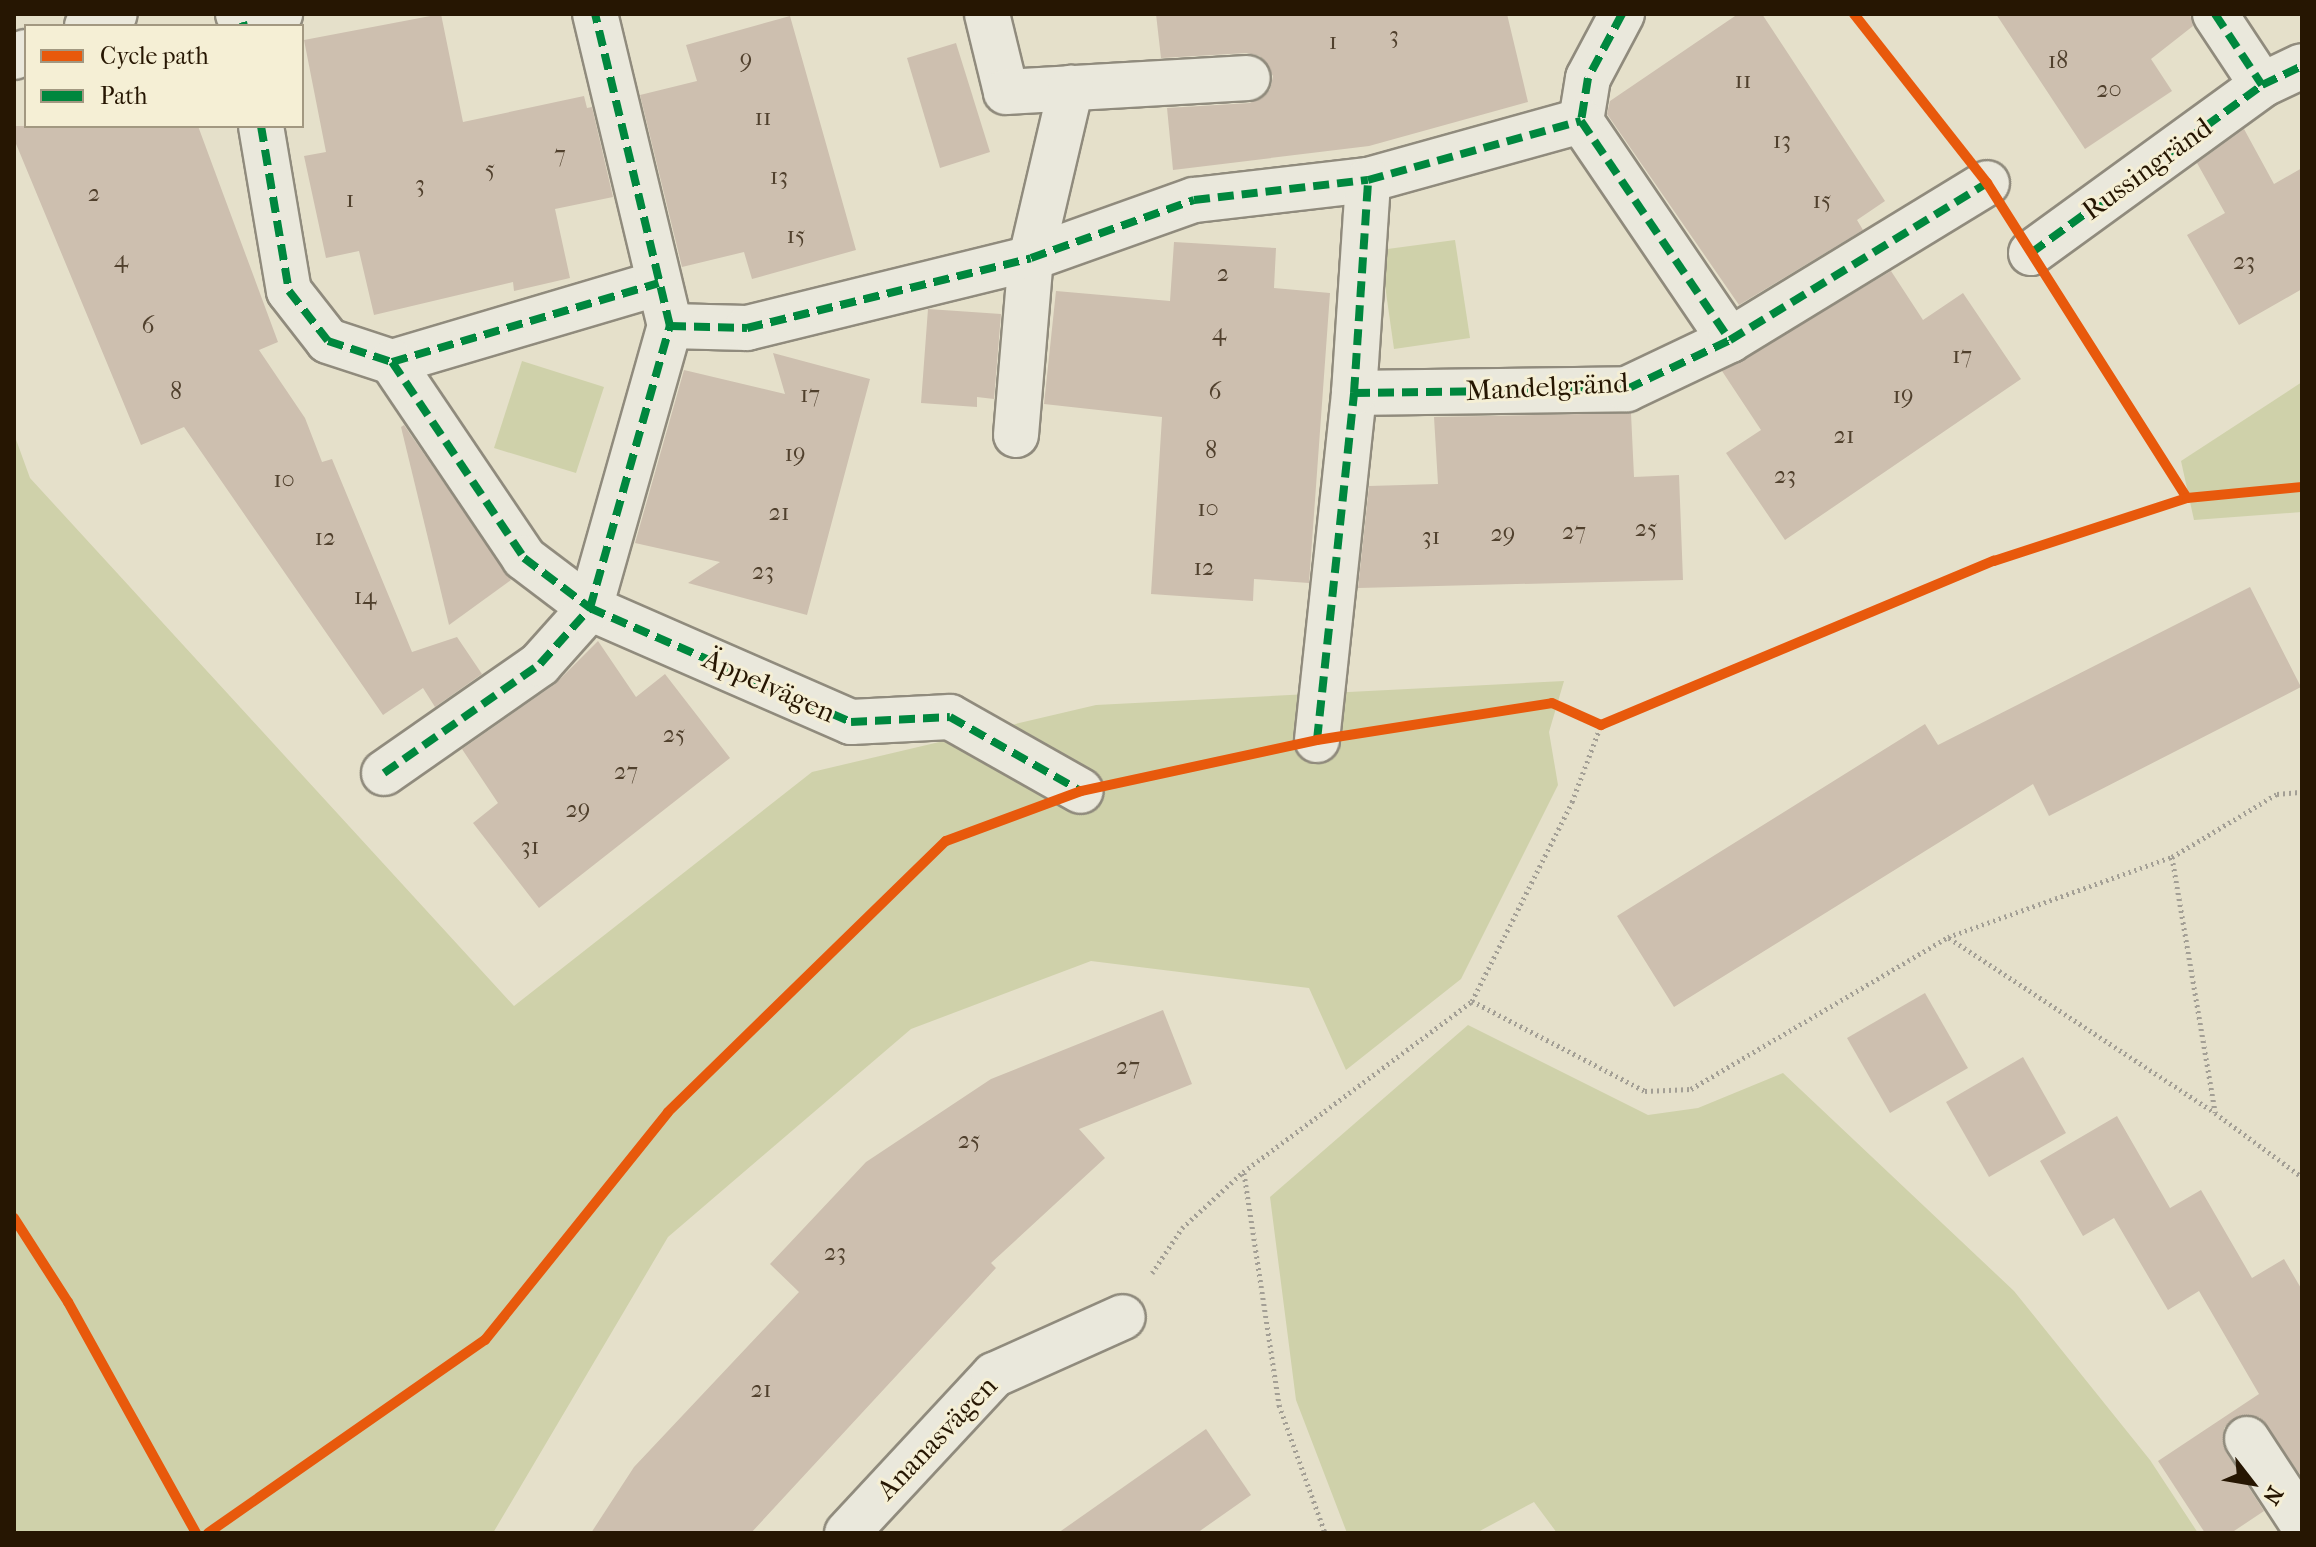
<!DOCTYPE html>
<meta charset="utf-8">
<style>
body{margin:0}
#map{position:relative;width:2316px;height:1547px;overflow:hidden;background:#e5e0ca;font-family:"IM FELL French Canon",serif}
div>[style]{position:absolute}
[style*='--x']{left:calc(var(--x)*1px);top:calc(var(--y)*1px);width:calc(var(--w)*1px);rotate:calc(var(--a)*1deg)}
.green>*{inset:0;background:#cfd1aa}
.building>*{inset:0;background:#cdbfaf}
.path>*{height:5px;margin-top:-2.5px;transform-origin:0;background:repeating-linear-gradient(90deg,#a39f95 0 2px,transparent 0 6px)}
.roads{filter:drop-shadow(2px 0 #908b7d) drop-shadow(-2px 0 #908b7d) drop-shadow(0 2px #908b7d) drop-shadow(0 -2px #908b7d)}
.minor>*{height:44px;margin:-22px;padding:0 22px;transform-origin:22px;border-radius:22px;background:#eae8dc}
.quiet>*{height:8px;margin-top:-4px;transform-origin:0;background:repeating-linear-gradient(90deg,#00873e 0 16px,transparent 0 24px)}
.cycleway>*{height:10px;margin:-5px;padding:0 5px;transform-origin:5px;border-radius:5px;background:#e8590c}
span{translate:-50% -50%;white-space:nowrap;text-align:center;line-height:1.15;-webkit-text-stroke:6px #f5efd5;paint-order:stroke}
.number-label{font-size:24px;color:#50402d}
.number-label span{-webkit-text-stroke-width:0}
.street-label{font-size:28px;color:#261602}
.frame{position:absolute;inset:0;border:16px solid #261602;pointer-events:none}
.legend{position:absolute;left:24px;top:24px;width:280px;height:104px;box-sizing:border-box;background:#f5efd5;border:2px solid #a29881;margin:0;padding:10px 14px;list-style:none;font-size:24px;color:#261602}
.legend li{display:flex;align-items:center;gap:16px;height:40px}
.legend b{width:40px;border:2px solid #a29881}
.north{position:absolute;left:2212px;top:1443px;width:80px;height:80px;-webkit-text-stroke:6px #f5efd5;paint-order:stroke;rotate:121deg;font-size:22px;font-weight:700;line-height:32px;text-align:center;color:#261602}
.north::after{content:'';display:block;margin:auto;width:28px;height:36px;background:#261602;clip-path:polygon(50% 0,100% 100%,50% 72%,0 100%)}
</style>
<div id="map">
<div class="green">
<i style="clip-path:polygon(1455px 240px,1470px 338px,1394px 349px,1380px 250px)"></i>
<i style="clip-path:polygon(522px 361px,604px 387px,576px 473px,494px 448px)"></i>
<i style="clip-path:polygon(2302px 382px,2302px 512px,2194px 520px,2181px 461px)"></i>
<i style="clip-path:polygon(14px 434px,30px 478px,514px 1006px,812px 772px,1096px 705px,1564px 681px,1549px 732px,1558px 785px,1461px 979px,1346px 1070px,1309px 988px,1091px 961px,911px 1029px,668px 1237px,493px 1533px,14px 1533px)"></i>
<i style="clip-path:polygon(1468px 1025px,1648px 1115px,1698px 1108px,1783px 1073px,2014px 1291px,2150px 1460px,2198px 1533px,1557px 1533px,1534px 1502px,1476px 1533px,1347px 1533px,1296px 1400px,1270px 1197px)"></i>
</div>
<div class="building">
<i style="clip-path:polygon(441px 14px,463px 122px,584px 96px,587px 108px,592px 107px,613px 197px,555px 209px,570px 278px,514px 291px,513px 282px,374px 315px,359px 251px,326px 258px,304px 156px,326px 152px,304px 40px)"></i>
<i style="clip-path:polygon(1156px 14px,1507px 14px,1528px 102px,1369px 146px,1173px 170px,1167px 108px,1250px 103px,1270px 90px,1273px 76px,1260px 56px,1247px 53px,1161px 58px)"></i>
<i style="clip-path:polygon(1738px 14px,1762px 14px,1885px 201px,1857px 220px,1863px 230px,1739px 305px,1607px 114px,1610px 101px)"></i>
<i style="clip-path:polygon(1996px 14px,2190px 14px,2193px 26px,2151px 59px,2172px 91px,2085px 149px)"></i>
<i style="clip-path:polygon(790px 16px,856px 250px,752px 279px,744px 252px,682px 267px,640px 95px,697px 81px,686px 45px)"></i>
<i style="clip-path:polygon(956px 43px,990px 152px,940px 168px,907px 58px)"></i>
<i style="clip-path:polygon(14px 126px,198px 126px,278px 342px,259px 350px,305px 418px,322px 462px,332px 459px,412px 652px,457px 637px,482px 674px,435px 707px,423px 688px,383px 715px,184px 427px,141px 445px,14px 139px)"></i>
<i style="clip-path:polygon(2244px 129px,2274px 184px,2302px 168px,2302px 289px,2239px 325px,2187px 235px,2225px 213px,2197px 163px)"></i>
<i style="clip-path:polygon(1174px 242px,1276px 248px,1274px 288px,1330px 293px,1309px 583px,1254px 579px,1253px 601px,1151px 594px,1162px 417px,1044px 404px,1056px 291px,1170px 301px)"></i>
<i style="clip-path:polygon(1891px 271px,1923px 320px,1963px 293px,2021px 379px,1785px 540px,1726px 453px,1761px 430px,1722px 371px)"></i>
<i style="clip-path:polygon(928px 309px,1001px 314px,994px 399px,977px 397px,977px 407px,921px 403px)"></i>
<i style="clip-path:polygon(773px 353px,870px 379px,807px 615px,688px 583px,720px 562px,635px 543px,684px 370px,785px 394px)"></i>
<i style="clip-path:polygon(1631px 413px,1634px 477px,1679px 475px,1683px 580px,1358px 588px,1369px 486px,1438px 484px,1434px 417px)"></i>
<i style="clip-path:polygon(404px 425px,511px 580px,449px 625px,401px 427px)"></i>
<i style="clip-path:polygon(2250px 587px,2301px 687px,2049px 816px,2033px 784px,1674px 1007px,1617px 916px,1925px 724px,1938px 745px)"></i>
<i style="clip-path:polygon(598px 641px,636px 697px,665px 674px,730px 758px,539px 908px,473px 823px,498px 803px,462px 749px,555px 684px)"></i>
<i style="clip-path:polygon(1925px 993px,1968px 1068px,1890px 1113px,1847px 1038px)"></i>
<i style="clip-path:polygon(1163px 1010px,1192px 1084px,1079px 1129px,1105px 1158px,991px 1263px,996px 1268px,751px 1533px,591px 1533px,634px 1467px,799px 1292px,770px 1264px,866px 1162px,991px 1079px)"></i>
<i style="clip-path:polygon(2023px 1057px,2066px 1133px,1989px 1177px,1946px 1102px)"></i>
<i style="clip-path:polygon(2117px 1116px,2170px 1208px,2201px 1190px,2252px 1278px,2284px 1259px,2302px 1290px,2302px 1477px,2259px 1417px,2233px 1419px,2224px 1428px,2226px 1452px,2264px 1511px,2231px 1533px,2205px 1533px,2158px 1461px,2259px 1394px,2199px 1291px,2168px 1310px,2114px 1218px,2083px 1236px,2040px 1161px)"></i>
<i style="clip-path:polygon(1206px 1429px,1251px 1495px,1197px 1533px,1058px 1533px)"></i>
</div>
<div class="path">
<i style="--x:2172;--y:857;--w:259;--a:80.4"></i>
<i style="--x:1949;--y:938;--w:318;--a:33.3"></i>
<i style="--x:2215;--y:1113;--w:108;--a:36.3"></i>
<i style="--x:1472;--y:1001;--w:195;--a:27.5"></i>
<i style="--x:1645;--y:1091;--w:46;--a:-2.5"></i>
<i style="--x:1691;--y:1089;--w:299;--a:-30.6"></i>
<i style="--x:1948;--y:937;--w:238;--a:-19.7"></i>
<i style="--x:2172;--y:857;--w:122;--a:-31"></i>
<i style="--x:2277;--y:794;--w:25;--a:-5"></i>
<i style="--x:1244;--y:1173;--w:235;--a:81.4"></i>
<i style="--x:1279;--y:1405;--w:136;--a:70.2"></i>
<i style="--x:1152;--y:1273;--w:54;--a:-56.3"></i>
<i style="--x:1182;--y:1228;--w:83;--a:-42.6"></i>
<i style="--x:1243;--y:1172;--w:286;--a:-36.7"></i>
<i style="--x:1472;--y:1001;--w:223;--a:-63.3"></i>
<i style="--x:1572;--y:802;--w:82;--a:-69.4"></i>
</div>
<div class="roads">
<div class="minor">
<i style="--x:238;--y:14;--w:9;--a:58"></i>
<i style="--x:243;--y:22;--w:38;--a:-12"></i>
<i style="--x:987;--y:14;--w:80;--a:76.3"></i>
<i style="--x:1006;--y:92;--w:242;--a:-3.3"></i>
<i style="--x:1622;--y:14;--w:72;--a:118"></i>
<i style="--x:1588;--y:78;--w:44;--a:99.2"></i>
<i style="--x:1581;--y:121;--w:265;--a:55.8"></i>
<i style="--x:2215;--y:14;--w:85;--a:56.5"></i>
<i style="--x:87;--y:26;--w:30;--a:-23"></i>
<i style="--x:14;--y:57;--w:13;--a:-23"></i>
<i style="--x:261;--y:126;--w:167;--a:80.4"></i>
<i style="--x:289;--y:291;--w:63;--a:52"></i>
<i style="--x:328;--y:341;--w:67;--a:18.2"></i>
<i style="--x:392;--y:362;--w:278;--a:-16.5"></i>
<i style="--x:2031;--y:253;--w:286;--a:-36"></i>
<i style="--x:2262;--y:85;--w:44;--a:-25.4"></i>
<i style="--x:670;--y:326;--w:77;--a:1.5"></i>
<i style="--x:747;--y:328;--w:292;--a:-13.8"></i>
<i style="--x:1031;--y:258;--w:173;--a:-19.6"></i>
<i style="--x:1194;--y:200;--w:175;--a:-6.6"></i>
<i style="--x:1368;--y:180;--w:221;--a:-15.5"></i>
<i style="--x:392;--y:362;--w:236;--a:56"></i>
<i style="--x:524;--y:558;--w:83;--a:37.1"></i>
<i style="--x:590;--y:608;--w:285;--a:23.6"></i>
<i style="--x:851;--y:722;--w:99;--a:-2.9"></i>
<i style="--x:950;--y:717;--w:150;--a:29.5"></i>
<i style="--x:1354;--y:393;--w:273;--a:-0.8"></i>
<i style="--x:1627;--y:389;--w:114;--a:-25.4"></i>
<i style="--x:1730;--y:340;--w:301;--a:-31.4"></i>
<i style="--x:1016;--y:435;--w:178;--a:-85.2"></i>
<i style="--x:1031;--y:258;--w:175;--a:-76.8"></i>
<i style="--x:1317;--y:740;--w:349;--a:-83.9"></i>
<i style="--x:1354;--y:393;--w:213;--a:-86.2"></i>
<i style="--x:384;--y:773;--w:190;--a:-34.9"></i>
<i style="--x:540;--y:664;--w:75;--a:-48.2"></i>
<i style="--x:590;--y:608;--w:293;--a:-74.2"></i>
<i style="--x:670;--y:326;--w:321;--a:-103.5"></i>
<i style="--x:2247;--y:1439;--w:100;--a:56.8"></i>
<i style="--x:847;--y:1533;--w:216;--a:-47.1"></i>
<i style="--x:994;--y:1375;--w:141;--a:-24.2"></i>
</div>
</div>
<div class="quiet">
<i style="--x:1622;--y:14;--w:72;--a:118"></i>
<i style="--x:1588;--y:78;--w:44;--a:99.2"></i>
<i style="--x:1581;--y:121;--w:265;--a:55.8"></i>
<i style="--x:2215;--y:14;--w:85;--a:56.5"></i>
<i style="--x:243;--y:22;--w:4;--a:76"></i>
<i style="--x:261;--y:126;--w:167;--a:80.4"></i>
<i style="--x:289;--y:291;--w:63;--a:52"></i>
<i style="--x:328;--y:341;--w:67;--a:18.2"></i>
<i style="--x:392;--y:362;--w:278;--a:-16.5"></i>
<i style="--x:2031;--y:253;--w:286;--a:-36"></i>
<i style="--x:2262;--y:85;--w:44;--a:-25.4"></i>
<i style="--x:670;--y:326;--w:77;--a:1.5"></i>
<i style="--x:747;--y:328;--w:292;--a:-13.8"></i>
<i style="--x:1031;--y:258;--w:173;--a:-19.6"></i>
<i style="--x:1194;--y:200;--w:175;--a:-6.6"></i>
<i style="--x:1368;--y:180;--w:221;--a:-15.5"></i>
<i style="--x:392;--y:362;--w:236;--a:56"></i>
<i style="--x:524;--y:558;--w:83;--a:37.1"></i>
<i style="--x:590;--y:608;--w:285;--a:23.6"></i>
<i style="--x:851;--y:722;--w:99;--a:-2.9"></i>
<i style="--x:950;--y:717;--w:150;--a:29.5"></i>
<i style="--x:1354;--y:393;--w:273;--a:-0.8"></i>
<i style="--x:1627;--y:389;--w:114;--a:-25.4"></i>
<i style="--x:1730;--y:340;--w:301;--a:-31.4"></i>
<i style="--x:1317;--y:740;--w:349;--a:-83.9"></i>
<i style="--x:1354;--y:393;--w:213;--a:-86.2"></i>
<i style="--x:384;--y:773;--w:190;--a:-34.9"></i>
<i style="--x:540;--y:664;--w:75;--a:-48.2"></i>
<i style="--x:590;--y:608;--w:293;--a:-74.2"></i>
<i style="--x:670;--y:326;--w:321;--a:-103.5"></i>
</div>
<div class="cycleway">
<i style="--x:1854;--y:14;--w:215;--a:51.8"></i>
<i style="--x:1987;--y:183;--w:373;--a:57.6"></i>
<i style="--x:14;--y:1218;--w:100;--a:57.3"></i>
<i style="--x:68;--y:1302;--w:264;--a:61"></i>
<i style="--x:208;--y:1533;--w:338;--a:-34.9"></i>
<i style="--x:485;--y:1340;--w:292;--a:-51.2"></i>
<i style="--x:668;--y:1112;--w:388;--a:-44.3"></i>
<i style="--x:946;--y:841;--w:144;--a:-20.3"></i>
<i style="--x:1081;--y:791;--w:241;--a:-12.2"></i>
<i style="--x:1317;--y:740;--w:238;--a:-8.9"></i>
<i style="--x:1552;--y:703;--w:54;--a:24.2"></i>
<i style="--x:1601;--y:725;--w:426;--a:-22.7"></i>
<i style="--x:1994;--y:561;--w:203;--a:-18.1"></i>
<i style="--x:2187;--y:498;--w:116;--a:-5.5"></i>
</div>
<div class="number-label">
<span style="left:1394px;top:36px">3</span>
<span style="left:1333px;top:42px">1</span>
<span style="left:746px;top:60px">9</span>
<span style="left:2058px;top:61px">18</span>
<span style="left:1743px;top:81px">11</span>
<span style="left:2109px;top:90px">20</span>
<span style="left:763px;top:118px">11</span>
<span style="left:1782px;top:141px">13</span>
<span style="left:560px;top:155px">7</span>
<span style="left:490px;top:170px">5</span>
<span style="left:779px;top:177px">13</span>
<span style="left:420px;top:185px">3</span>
<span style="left:94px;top:194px">2</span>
<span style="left:350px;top:200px">1</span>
<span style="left:1822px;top:201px">15</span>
<span style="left:796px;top:236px">15</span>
<span style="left:121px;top:260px">4</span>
<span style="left:2244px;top:262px">23</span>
<span style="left:1223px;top:274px">2</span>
<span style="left:148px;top:326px">6</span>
<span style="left:1219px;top:333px">4</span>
<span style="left:1962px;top:356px">17</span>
<span style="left:176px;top:392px">8</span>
<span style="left:1215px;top:392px">6</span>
<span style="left:810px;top:395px">17</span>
<span style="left:1903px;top:396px">19</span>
<span style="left:1844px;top:436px">21</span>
<span style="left:1211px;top:451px">8</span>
<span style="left:795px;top:454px">19</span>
<span style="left:1785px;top:476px">23</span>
<span style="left:284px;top:480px">10</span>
<span style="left:1208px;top:509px">10</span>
<span style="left:779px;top:513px">21</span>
<span style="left:1646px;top:529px">25</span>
<span style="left:1574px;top:532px">27</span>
<span style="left:1503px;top:534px">29</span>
<span style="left:1431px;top:537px">31</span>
<span style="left:325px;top:538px">12</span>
<span style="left:1204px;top:568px">12</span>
<span style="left:763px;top:572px">23</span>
<span style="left:365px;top:597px">14</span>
<span style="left:674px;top:735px">25</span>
<span style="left:626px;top:772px">27</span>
<span style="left:578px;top:810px">29</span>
<span style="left:530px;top:847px">31</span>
<span style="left:1128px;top:1067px">27</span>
<span style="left:969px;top:1141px">25</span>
<span style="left:835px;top:1253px">23</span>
<span style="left:761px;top:1390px">21</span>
</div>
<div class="street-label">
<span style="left:2147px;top:169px;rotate:-36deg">Russingränd</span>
<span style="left:1547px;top:387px;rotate:-3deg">Mandelgränd</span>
<span style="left:769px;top:686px;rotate:24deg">Äppelvägen</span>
<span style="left:937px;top:1438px;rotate:-46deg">Ananasvägen</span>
</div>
<div class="frame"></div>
<ul class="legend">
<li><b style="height:10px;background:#e8590c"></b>Cycle path</li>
<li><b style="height:10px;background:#00873e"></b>Path</li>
</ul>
<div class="north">N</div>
</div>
